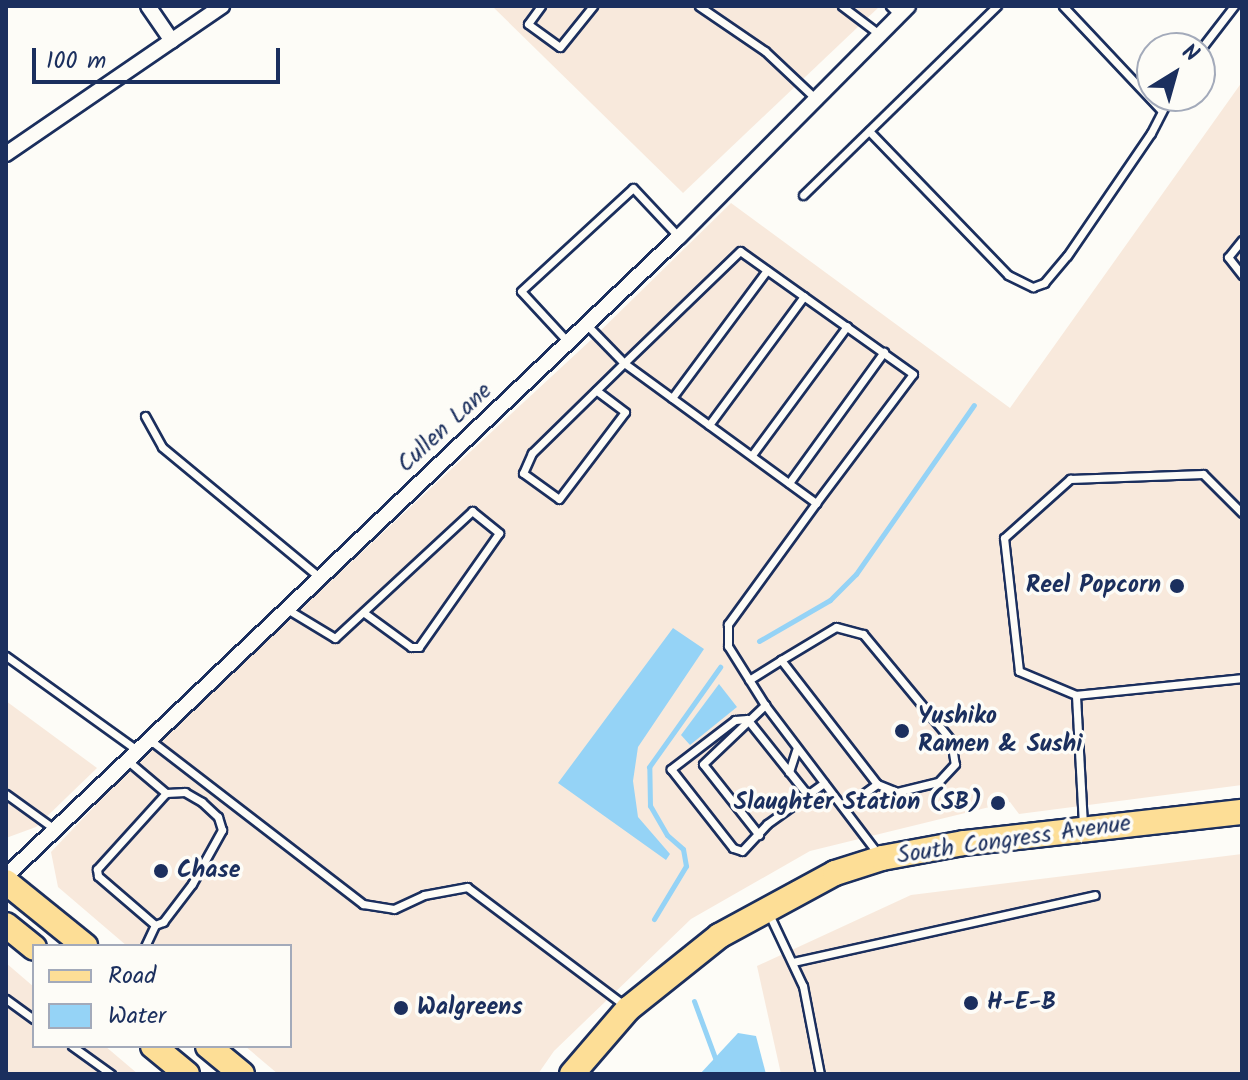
<!DOCTYPE html>
<style>
body{margin:0}
#map{position:relative;width:1248px;height:1080px;overflow:hidden;background:#fdfcf7;font-family:Kalam,sans-serif}
div>[style]{position:absolute}
[style*='--x']{left:calc(var(--x)*1px);top:calc(var(--y)*1px);width:calc(var(--w)*1px);rotate:calc(var(--a)*1deg)}
.built>*{inset:0;background:#f8e9dc}
.water>*{inset:0;background:#95d3f6}
.stream>*{height:5px;margin:-2.5px;padding:0 2.5px;transform-origin:2.5px;border-radius:2.5px;background:#95d3f6}
.roads{filter:drop-shadow(2px 0 #1b2f5e) drop-shadow(-2px 0 #1b2f5e) drop-shadow(0 2px #1b2f5e) drop-shadow(0 -2px #1b2f5e)}
.lane>*{height:7px;margin:-3.5px;padding:0 3.5px;transform-origin:3.5px;border-radius:3.5px;background:#fdfcf7}
.street>*{height:14px;margin:-7px;padding:0 7px;transform-origin:7px;border-radius:7px;background:#fdfcf7}
.primary>*{height:24px;margin:-12px;padding:0 12px;transform-origin:12px;border-radius:12px;background:#fdde96}
.dots>*{width:22px;height:22px;translate:-50% -50%;box-sizing:border-box;border:4px solid #fdfcf7;border-radius:50%}
span{translate:-50% -50%;white-space:nowrap;text-align:center;line-height:1.15;-webkit-text-stroke:7px #fdfcf7;paint-order:stroke}
.street-label{font-size:24px;color:#1b2f5e}
.poi-label{font-size:24px;color:#1b2f5e;font-weight:700}
.right{translate:-100% -50%;text-align:right}
.left{translate:0 -50%;text-align:left}
.frame{position:absolute;inset:0;border:8px solid #1b2f5e;pointer-events:none}
.legend{position:absolute;left:32px;top:944px;width:260px;height:104px;box-sizing:border-box;background:#fdfcf7;border:2px solid #a3aaba;margin:0;padding:10px 14px;list-style:none;font-size:24px;color:#1b2f5e}
.legend li{display:flex;align-items:center;gap:16px;height:40px}
.legend b{width:40px;border:2px solid #a3aaba}
.north{position:absolute;left:1136px;top:32px;width:80px;height:80px;box-sizing:border-box;background:#fdfcf7;border:2px solid #a3aaba;border-radius:50%;rotate:37deg;font-size:22px;font-weight:700;line-height:32px;text-align:center;color:#1b2f5e}
.north::after{content:'';display:block;margin:auto;width:28px;height:36px;background:#1b2f5e;clip-path:polygon(50% 0,100% 100%,50% 72%,0 100%)}
.scale{position:absolute;left:32px;top:48px;width:248px;height:36px;box-sizing:border-box;border:4px solid #1b2f5e;border-top:0;padding-left:10px;font-size:24px;line-height:28px;white-space:nowrap;color:#1b2f5e;-webkit-text-stroke:6px #fdfcf7;paint-order:stroke}
</style>
<div id="map">
<div class="built">
<i style="clip-path:polygon(492px 6px,880px 6px,683px 193px)"></i>
<i style="clip-path:polygon(1242px 82px,1242px 785px,1019px 814px,1010px 802px,810px 851px,691px 919px,554px 1051px,538px 1074px,278px 1074px,245px 1046px,290px 1046px,290px 946px,127px 946px,58px 887px,51px 852px,148px 750px,592px 339px,731px 203px,1010px 408px)"></i>
<i style="clip-path:polygon(6px 701px,97px 768px,36px 827px,6px 838px)"></i>
<i style="clip-path:polygon(1242px 854px,1242px 1074px,781px 1074px,757px 966px,911px 895px)"></i>
<i style="clip-path:polygon(6px 963px,34px 987px,34px 1046px,105px 1046px,138px 1074px,6px 1074px)"></i>
</div>
<div class="water">
<i style="clip-path:polygon(673px 628px,704px 649px,638px 747px,633px 781px,638px 817px,670px 854px,666px 860px,558px 783px)"></i>
<i style="clip-path:polygon(719px 684px,737px 707px,690px 745px,681px 735px)"></i>
<i style="clip-path:polygon(738px 1033px,756px 1036px,766px 1074px,700px 1074px)"></i>
</div>
<div class="stream">
<i style="--x:759;--y:641;--w:82;--a:-30"></i>
<i style="--x:830;--y:600;--w:37;--a:-45"></i>
<i style="--x:856;--y:574;--w:206;--a:-55.1"></i>
<i style="--x:654;--y:919;--w:62;--a:-58.9"></i>
<i style="--x:686;--y:866;--w:17;--a:-100"></i>
<i style="--x:683;--y:849;--w:21;--a:-139"></i>
<i style="--x:667;--y:835;--w:34;--a:-120"></i>
<i style="--x:650;--y:806;--w:39;--a:-91"></i>
<i style="--x:649;--y:767;--w:123;--a:-54.6"></i>
<i style="--x:694;--y:1001;--w:78;--a:69.7"></i>
</div>
<div class="roads">
<div class="lane">
<i style="--x:541;--y:6;--w:22;--a:126"></i>
<i style="--x:528;--y:24;--w:39;--a:36"></i>
<i style="--x:560;--y:47;--w:53;--a:-51.2"></i>
<i style="--x:699;--y:6;--w:80;--a:34.3"></i>
<i style="--x:765;--y:51;--w:70;--a:43.3"></i>
<i style="--x:842;--y:6;--w:46;--a:37.1"></i>
<i style="--x:890;--y:6;--w:13;--a:45"></i>
<i style="--x:1063;--y:6;--w:144;--a:46.7"></i>
<i style="--x:1200;--y:50;--w:56;--a:-52.3"></i>
<i style="--x:869;--y:131;--w:200;--a:46"></i>
<i style="--x:1008;--y:275;--w:28;--a:26"></i>
<i style="--x:1033;--y:287;--w:12;--a:-20"></i>
<i style="--x:1044;--y:283;--w:35;--a:-50"></i>
<i style="--x:1067;--y:256;--w:149;--a:-55.7"></i>
<i style="--x:1151;--y:133;--w:42;--a:-62.8"></i>
<i style="--x:803;--y:195;--w:271;--a:-44.3"></i>
<i style="--x:1242;--y:240;--w:22;--a:129"></i>
<i style="--x:1228;--y:257;--w:23;--a:52"></i>
<i style="--x:587;--y:325;--w:53;--a:45.8"></i>
<i style="--x:624;--y:363;--w:238;--a:36.1"></i>
<i style="--x:816;--y:503;--w:161;--a:-53.1"></i>
<i style="--x:913;--y:374;--w:212;--a:-144.6"></i>
<i style="--x:740;--y:251;--w:161;--a:136"></i>
<i style="--x:624;--y:363;--w:129;--a:135.6"></i>
<i style="--x:532;--y:453;--w:22;--a:114"></i>
<i style="--x:523;--y:473;--w:44;--a:35.8"></i>
<i style="--x:559;--y:499;--w:109;--a:-52.8"></i>
<i style="--x:625;--y:412;--w:36;--a:-143"></i>
<i style="--x:568;--y:342;--w:69;--a:-132.7"></i>
<i style="--x:521;--y:291;--w:152;--a:-42.6"></i>
<i style="--x:633;--y:188;--w:67;--a:46.8"></i>
<i style="--x:672;--y:398;--w:159;--a:-53.4"></i>
<i style="--x:145;--y:416;--w:35;--a:61"></i>
<i style="--x:162;--y:447;--w:204;--a:39.6"></i>
<i style="--x:709;--y:425;--w:160;--a:-53.6"></i>
<i style="--x:752;--y:455;--w:160;--a:-53.6"></i>
<i style="--x:789;--y:483;--w:162;--a:-54.1"></i>
<i style="--x:816;--y:503;--w:150;--a:126"></i>
<i style="--x:728;--y:624;--w:22;--a:90"></i>
<i style="--x:728;--y:646;--w:70;--a:57.9"></i>
<i style="--x:765;--y:705;--w:188;--a:52.8"></i>
<i style="--x:287;--y:609;--w:56;--a:31.1"></i>
<i style="--x:335;--y:638;--w:187;--a:-42.8"></i>
<i style="--x:472;--y:511;--w:35;--a:39"></i>
<i style="--x:499;--y:533;--w:139;--a:125.1"></i>
<i style="--x:419;--y:647;--w:8;--a:180"></i>
<i style="--x:411;--y:647;--w:59;--a:-143.9"></i>
<i style="--x:6;--y:656;--w:163;--a:35.7"></i>
<i style="--x:749;--y:680;--w:38;--a:-32"></i>
<i style="--x:781;--y:660;--w:64;--a:-31"></i>
<i style="--x:836;--y:627;--w:28;--a:15"></i>
<i style="--x:863;--y:634;--w:138;--a:50.3"></i>
<i style="--x:951;--y:740;--w:24;--a:81"></i>
<i style="--x:955;--y:764;--w:25;--a:133"></i>
<i style="--x:938;--y:782;--w:42;--a:166.3"></i>
<i style="--x:897;--y:792;--w:22;--a:-158"></i>
<i style="--x:877;--y:784;--w:157;--a:-127.7"></i>
<i style="--x:1076;--y:695;--w:62;--a:-157.2"></i>
<i style="--x:1019;--y:671;--w:134;--a:-96.4"></i>
<i style="--x:1004;--y:538;--w:89;--a:-41.8"></i>
<i style="--x:1070;--y:479;--w:133;--a:-2.2"></i>
<i style="--x:1203;--y:474;--w:55;--a:45"></i>
<i style="--x:747;--y:719;--w:12;--a:175"></i>
<i style="--x:735;--y:720;--w:81;--a:142.6"></i>
<i style="--x:671;--y:769;--w:100;--a:51.9"></i>
<i style="--x:733;--y:848;--w:9;--a:18"></i>
<i style="--x:742;--y:851;--w:37;--a:-47"></i>
<i style="--x:767;--y:824;--w:70;--a:-35.7"></i>
<i style="--x:747;--y:719;--w:95;--a:51.4"></i>
<i style="--x:150;--y:740;--w:269;--a:37.6"></i>
<i style="--x:363;--y:904;--w:31;--a:9"></i>
<i style="--x:394;--y:909;--w:33;--a:-25"></i>
<i style="--x:424;--y:895;--w:44;--a:-10.5"></i>
<i style="--x:467;--y:887;--w:196;--a:36.9"></i>
<i style="--x:128;--y:761;--w:50;--a:40.1"></i>
<i style="--x:166;--y:793;--w:103;--a:132.2"></i>
<i style="--x:97;--y:869;--w:7;--a:82"></i>
<i style="--x:98;--y:876;--w:75;--a:40.7"></i>
<i style="--x:155;--y:925;--w:23;--a:115"></i>
<i style="--x:789;--y:772;--w:25;--a:-72"></i>
<i style="--x:6;--y:794;--w:62;--a:35.8"></i>
<i style="--x:844;--y:808;--w:41;--a:-36"></i>
<i style="--x:1083;--y:825;--w:130;--a:-93.1"></i>
<i style="--x:1076;--y:695;--w:167;--a:-5.8"></i>
<i style="--x:759;--y:835;--w:90;--a:-128.3"></i>
<i style="--x:703;--y:764;--w:86;--a:-43.6"></i>
<i style="--x:768;--y:912;--w:82;--a:64.7"></i>
<i style="--x:803;--y:986;--w:90;--a:79.1"></i>
<i style="--x:155;--y:925;--w:9;--a:-21"></i>
<i style="--x:163;--y:922;--w:48;--a:-52.7"></i>
<i style="--x:192;--y:884;--w:62;--a:-60.9"></i>
<i style="--x:222;--y:830;--w:14;--a:-107"></i>
<i style="--x:218;--y:817;--w:22;--a:-137"></i>
<i style="--x:202;--y:802;--w:20;--a:-150"></i>
<i style="--x:185;--y:792;--w:19;--a:177"></i>
<i style="--x:793;--y:962;--w:309;--a:-12.5"></i>
<i style="--x:6;--y:999;--w:34;--a:36"></i>
<i style="--x:72;--y:1046;--w:48;--a:35.7"></i>
</div>
<div class="street">
<i style="--x:148;--y:6;--w:42;--a:55.6"></i>
<i style="--x:6;--y:154;--w:262;--a:-34.4"></i>
<i style="--x:6;--y:876;--w:928;--a:-43.52"></i>
<i style="--x:679;--y:237;--w:325;--a:-45.2"></i>
</div>
<div class="primary">
<i style="--x:6;--y:882;--w:102;--a:39"></i>
<i style="--x:6;--y:925;--w:36;--a:39"></i>
<i style="--x:153;--y:1046;--w:44;--a:39.5"></i>
<i style="--x:208;--y:1046;--w:44;--a:39.5"></i>
<i style="--x:572;--y:1074;--w:86;--a:-49.3"></i>
<i style="--x:628;--y:1009;--w:117;--a:-38.7"></i>
<i style="--x:719;--y:936;--w:132;--a:-28.5"></i>
<i style="--x:835;--y:873;--w:49;--a:-17.7"></i>
<i style="--x:882;--y:858;--w:83;--a:-10.4"></i>
<i style="--x:964;--y:843;--w:280;--a:-6.4"></i>
</div>
</div>
<div class="dots">
<i style="left:1177px;top:586px;background:#1b2f5e"></i>
<i style="left:902px;top:731px;background:#1b2f5e"></i>
<i style="left:998px;top:803px;background:#1b2f5e"></i>
<i style="left:161px;top:871px;background:#1b2f5e"></i>
<i style="left:971px;top:1003px;background:#1b2f5e"></i>
<i style="left:401px;top:1008px;background:#1b2f5e"></i>
</div>
<div class="street-label">
<span style="left:445px;top:428px;rotate:-43deg">Cullen Lane</span>
<span style="left:1014px;top:840px;rotate:-8deg">South Congress Avenue</span>
</div>
<div class="poi-label">
<span class="right" style="left:1161px;top:586px">Reel Popcorn</span>
<span class="left" style="left:918px;top:731px">Yushiko<br>Ramen &amp; Sushi</span>
<span class="right" style="left:982px;top:803px">Slaughter Station (SB)</span>
<span class="left" style="left:177px;top:871px">Chase</span>
<span class="left" style="left:987px;top:1003px">H-E-B</span>
<span class="left" style="left:417px;top:1008px">Walgreens</span>
</div>
<div class="frame"></div>
<ul class="legend">
<li><b style="height:10px;background:#fdde96"></b>Road</li>
<li><b style="height:22px;background:#95d3f6"></b>Water</li>
</ul>
<div class="north">N</div>
<div class="scale">100 m</div>
</div>
